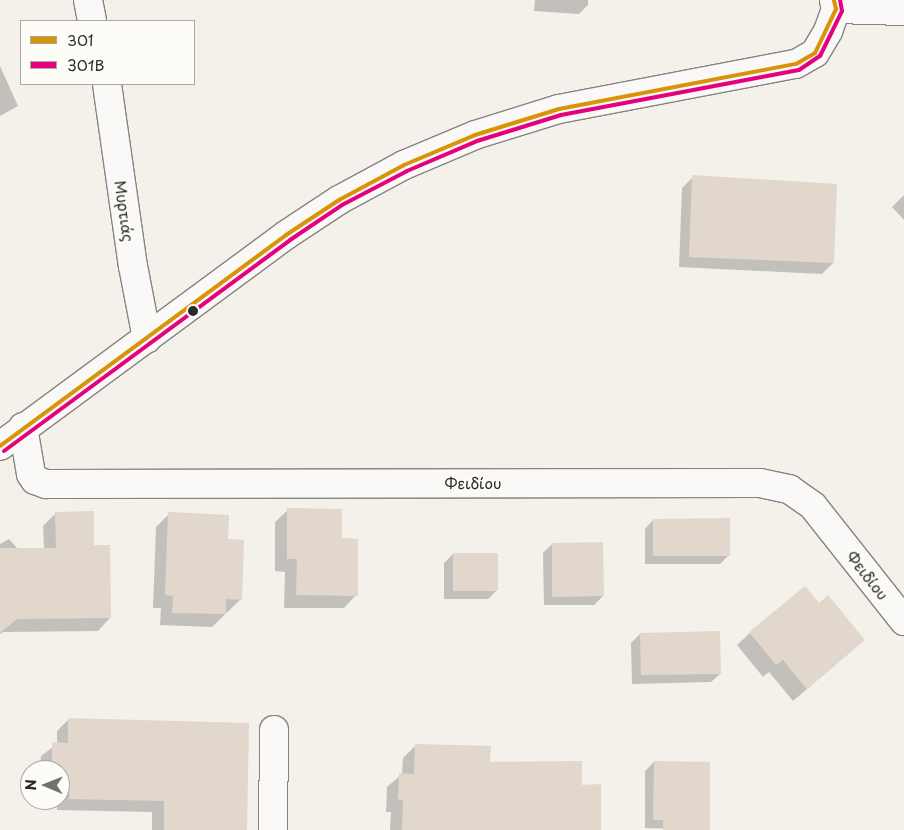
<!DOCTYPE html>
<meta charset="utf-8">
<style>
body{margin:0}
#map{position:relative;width:904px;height:830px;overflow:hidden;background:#f4f0ea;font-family:"Playpen Sans",sans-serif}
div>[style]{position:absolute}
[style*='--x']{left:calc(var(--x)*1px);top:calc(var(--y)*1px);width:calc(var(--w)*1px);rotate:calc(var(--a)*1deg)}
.shadow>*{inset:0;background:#0003}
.building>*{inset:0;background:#e1d7cd}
.roads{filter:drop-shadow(1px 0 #858481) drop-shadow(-1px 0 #858481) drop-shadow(0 1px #858481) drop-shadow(0 -1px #858481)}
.minor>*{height:28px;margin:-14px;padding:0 14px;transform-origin:14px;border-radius:14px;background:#faf9f7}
.secondary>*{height:28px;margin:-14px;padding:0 14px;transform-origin:14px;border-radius:14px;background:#faf9f7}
.bus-1>*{height:4px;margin:-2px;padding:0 2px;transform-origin:2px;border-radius:2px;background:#d89406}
.bus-2>*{height:4px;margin:-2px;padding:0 2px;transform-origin:2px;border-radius:2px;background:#e5007d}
.dots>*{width:14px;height:14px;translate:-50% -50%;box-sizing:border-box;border:2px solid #fdfcf7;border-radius:50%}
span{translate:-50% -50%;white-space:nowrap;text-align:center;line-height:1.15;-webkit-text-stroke:5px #fdfcf7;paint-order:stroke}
.street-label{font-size:15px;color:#2b2b2b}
.legend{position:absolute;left:20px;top:20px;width:175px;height:65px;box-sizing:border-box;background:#fdfcf7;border:1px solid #a9a8a5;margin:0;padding:6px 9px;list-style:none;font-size:15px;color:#2b2b2b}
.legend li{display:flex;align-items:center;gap:10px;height:25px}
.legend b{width:25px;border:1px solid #a9a8a5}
.north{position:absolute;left:20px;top:760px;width:50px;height:50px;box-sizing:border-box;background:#fdfcf7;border:1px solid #a9a8a5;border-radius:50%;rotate:271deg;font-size:14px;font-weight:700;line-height:20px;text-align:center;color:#2b2b2b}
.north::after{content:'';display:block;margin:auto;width:18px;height:22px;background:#71706e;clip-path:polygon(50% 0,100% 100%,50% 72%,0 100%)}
</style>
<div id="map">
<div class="shadow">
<i style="clip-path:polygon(535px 0,588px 0,588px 5px,579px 14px,534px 11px)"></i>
<i style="clip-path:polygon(0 66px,18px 106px,0 116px)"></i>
<i style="clip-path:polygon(693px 177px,833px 263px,822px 274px,679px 267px,682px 188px)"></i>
<i style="clip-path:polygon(904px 195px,904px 220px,892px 207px)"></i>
<i style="clip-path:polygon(288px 510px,341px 540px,356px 595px,344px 608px,284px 608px,285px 572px,275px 571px,275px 522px)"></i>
<i style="clip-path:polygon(56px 513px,93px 547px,110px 618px,98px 631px,3px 632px,0 634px,0 544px,9px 539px,18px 549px,44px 549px,43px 526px)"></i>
<i style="clip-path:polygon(169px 514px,227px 541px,241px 599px,212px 627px,160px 625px,161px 608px,153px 608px,156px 527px)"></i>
<i style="clip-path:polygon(653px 520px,729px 555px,720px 564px,645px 564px,645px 529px)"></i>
<i style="clip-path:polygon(552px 544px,603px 596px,594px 605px,544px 605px,543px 553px)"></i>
<i style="clip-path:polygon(453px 554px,497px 590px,488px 599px,444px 599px,444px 563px)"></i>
<i style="clip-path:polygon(819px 604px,864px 640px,793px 701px,769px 672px,763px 677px,737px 645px,750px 633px)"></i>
<i style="clip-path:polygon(640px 634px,720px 674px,711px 682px,632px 684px,631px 643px)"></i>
<i style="clip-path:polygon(69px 719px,246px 830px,152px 830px,152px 812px,57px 810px,60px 770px,40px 770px,41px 756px,57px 744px,57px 731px)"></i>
<i style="clip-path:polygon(416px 745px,581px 786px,600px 830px,390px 830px,391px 812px,386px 812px,387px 787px,402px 774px,403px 758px)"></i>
<i style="clip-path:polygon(654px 762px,708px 830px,645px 828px,645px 771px)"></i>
</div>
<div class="building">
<i style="clip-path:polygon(692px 175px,837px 184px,834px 263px,689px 257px)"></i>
<i style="clip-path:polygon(287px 508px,342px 509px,342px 538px,358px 539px,358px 596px,296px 595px,297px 559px,287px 559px)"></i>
<i style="clip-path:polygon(94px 511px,94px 545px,110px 545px,111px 618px,17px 619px,0 633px,0 548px,56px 548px,55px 512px)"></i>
<i style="clip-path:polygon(168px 512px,229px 515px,228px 539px,244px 540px,242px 600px,226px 599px,226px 614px,172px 613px,173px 596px,165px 595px)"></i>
<i style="clip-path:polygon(730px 518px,730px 556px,653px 556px,653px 519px)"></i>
<i style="clip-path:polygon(603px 542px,604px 596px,552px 597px,552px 543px)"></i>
<i style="clip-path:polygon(453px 553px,498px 553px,498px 591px,453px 591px)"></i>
<i style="clip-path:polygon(805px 586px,819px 603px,828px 595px,865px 640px,807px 689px,783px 660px,776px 665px,749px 632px)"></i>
<i style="clip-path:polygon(720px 631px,721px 674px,641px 675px,640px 633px)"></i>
<i style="clip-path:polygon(68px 718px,249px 723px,247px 830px,164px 830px,164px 801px,69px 799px,69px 786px,60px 786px,60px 770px,52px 770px,52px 742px,68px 743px)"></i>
<i style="clip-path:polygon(415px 744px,491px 746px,490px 762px,582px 761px,582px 785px,601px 784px,601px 830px,402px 830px,403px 800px,398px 799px,399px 773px,414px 774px)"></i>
<i style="clip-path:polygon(654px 761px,710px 762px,710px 830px,663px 830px,663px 820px,653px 820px)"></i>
</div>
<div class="roads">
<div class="minor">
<i style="--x:88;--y:0;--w:21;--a:79"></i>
<i style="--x:836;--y:9;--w:68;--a:1.7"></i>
<i style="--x:107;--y:84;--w:184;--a:81.9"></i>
<i style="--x:133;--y:266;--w:74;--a:79.1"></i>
<i style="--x:23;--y:427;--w:48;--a:80.3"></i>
<i style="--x:31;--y:474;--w:7;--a:56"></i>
<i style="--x:35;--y:480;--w:12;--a:20"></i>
<i style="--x:46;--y:484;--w:714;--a:-0.08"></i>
<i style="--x:760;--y:483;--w:30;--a:12"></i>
<i style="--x:789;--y:489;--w:29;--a:35"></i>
<i style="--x:813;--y:506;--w:147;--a:51.6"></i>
<i style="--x:273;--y:830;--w:100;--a:-89.4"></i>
</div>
<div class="secondary">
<i style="--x:0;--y:446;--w:355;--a:-36.4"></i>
<i style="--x:286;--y:235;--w:64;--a:-33.4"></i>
<i style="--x:339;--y:200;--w:74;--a:-28.3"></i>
<i style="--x:404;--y:165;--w:77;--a:-22.9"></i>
<i style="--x:475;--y:135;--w:88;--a:-17.2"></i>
<i style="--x:559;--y:109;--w:241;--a:-10.8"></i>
<i style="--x:796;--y:64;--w:22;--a:-30"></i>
<i style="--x:815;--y:53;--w:26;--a:-59"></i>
<i style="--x:828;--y:31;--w:23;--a:-70"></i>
<i style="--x:836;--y:9;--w:9;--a:-103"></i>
</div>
</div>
<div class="bus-1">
<i style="--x:0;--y:446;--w:355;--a:-36.4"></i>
<i style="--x:286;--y:235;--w:64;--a:-33.4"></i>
<i style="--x:339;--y:200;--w:74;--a:-28.3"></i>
<i style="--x:404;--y:165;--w:77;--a:-22.9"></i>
<i style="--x:475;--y:135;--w:88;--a:-17.2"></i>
<i style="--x:559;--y:109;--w:241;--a:-10.8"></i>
<i style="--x:796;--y:64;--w:22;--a:-30"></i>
<i style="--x:815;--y:53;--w:49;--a:-64.5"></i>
<i style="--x:836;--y:9;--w:9;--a:-103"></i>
</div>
<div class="bus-2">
<i style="--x:4;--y:451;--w:355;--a:-36.4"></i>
<i style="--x:290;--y:240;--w:63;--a:-33.9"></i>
<i style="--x:342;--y:205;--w:73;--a:-27.6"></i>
<i style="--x:407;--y:171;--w:76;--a:-23.2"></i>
<i style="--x:477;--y:141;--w:88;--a:-17.2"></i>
<i style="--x:561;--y:115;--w:242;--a:-10.7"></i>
<i style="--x:799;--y:70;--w:25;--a:-34"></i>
<i style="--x:820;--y:56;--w:50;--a:-63.9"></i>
<i style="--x:842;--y:11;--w:11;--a:-100"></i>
</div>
<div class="dots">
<i style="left:193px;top:311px;background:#2b2b2b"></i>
</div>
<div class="street-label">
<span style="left:125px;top:211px;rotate:82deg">Μυρτιάς</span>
<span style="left:473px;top:483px">Φειδίου</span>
<span style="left:868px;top:575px;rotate:52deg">Φειδίου</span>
</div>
<ul class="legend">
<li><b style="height:6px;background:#d89406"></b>301</li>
<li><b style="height:6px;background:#e5007d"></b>301B</li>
</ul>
<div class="north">N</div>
</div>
